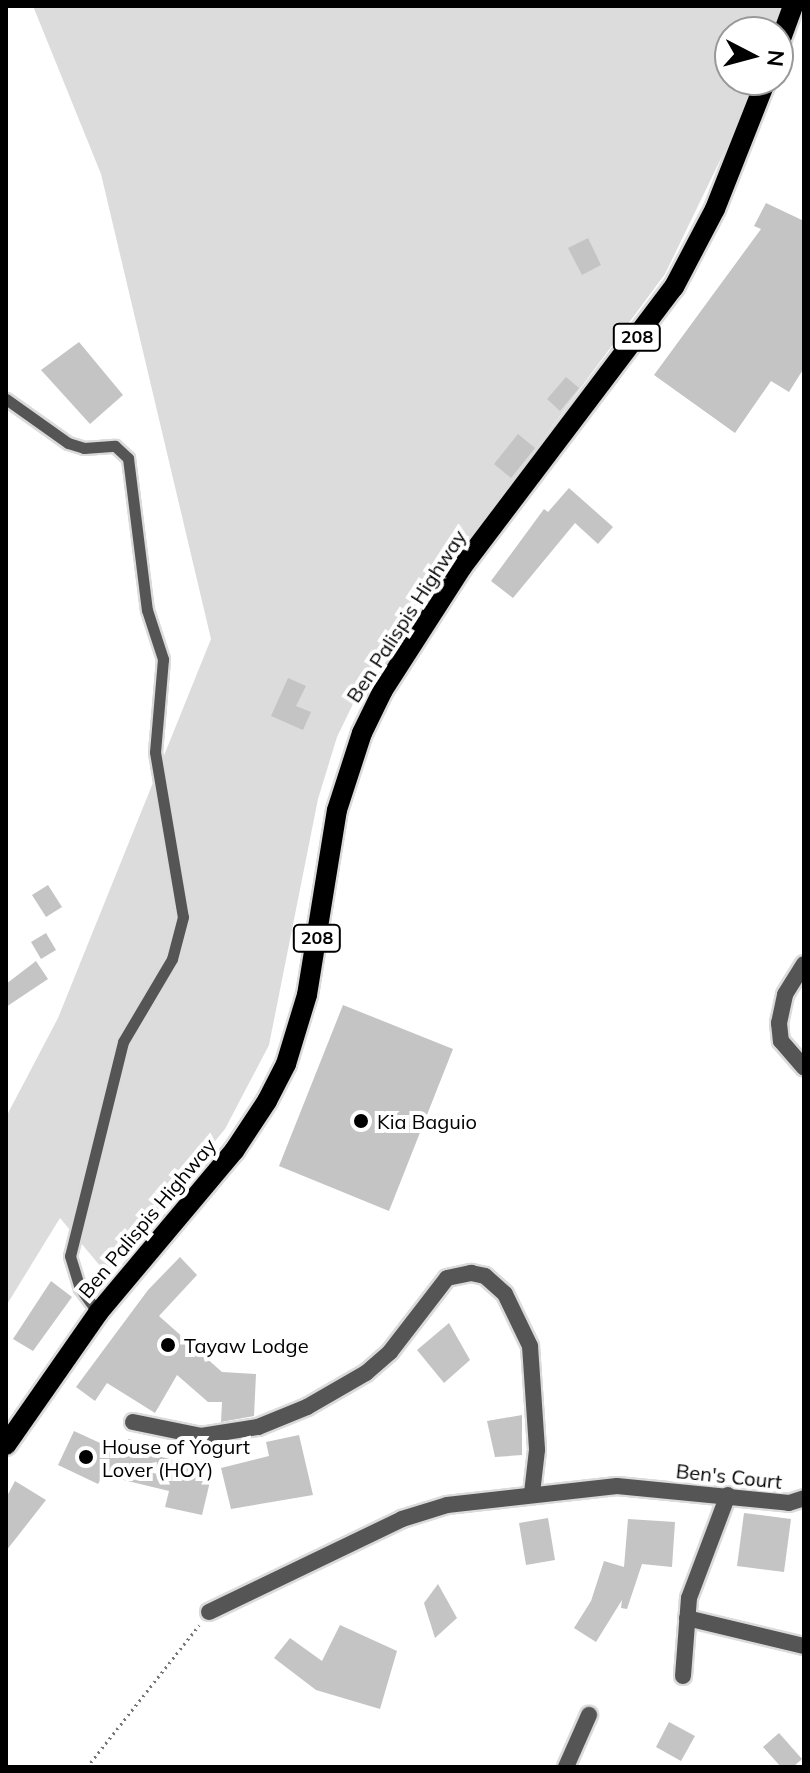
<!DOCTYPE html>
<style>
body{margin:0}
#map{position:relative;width:810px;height:1773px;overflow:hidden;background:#fff;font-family:Mulish,sans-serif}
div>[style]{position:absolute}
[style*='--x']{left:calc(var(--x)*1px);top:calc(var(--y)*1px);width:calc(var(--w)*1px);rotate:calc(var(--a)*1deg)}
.green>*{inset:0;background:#dcdcdc}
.building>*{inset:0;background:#c4c4c4}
.path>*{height:3px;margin-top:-1.5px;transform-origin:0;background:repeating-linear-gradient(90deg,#777 0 2px,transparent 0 6px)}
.roads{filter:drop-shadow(2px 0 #dbdbdb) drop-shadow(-2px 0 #dbdbdb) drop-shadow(0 2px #dbdbdb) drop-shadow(0 -2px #dbdbdb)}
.lane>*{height:11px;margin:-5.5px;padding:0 5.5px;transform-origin:5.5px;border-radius:5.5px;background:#555}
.street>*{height:16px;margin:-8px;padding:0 8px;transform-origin:8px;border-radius:8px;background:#555}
.primary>*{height:20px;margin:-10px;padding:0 10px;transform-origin:10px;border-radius:10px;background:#000}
.dots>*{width:22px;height:22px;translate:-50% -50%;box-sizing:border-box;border:4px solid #fff;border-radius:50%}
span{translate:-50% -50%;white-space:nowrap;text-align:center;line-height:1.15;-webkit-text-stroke:8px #fff;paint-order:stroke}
.shield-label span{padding:2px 6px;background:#fff;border:2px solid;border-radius:6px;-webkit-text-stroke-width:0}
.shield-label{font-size:18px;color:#000;font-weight:700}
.street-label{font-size:20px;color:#000}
.poi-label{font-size:20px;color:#000}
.left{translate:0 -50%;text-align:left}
.frame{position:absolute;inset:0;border:8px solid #000;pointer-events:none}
.north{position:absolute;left:714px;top:16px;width:80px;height:80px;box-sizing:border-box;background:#fff;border:2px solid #999;border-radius:50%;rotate:96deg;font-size:22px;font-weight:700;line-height:32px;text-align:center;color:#000}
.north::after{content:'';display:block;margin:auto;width:28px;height:36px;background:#000;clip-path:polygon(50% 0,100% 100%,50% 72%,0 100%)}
</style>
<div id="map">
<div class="green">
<i style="clip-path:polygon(33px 6px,788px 6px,778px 32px,730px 32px,730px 80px,759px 80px,665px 274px,365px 679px,337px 737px,318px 799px,269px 1045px,225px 1129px,106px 1273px,60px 1218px,6px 1306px,6px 1117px,58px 1018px,211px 639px,101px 174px)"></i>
</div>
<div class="building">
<i style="clip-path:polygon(766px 203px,804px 221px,804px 368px,789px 392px,771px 381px,735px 433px,654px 375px,761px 229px,754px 226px)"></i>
<i style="clip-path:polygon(588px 238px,601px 265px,582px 275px,568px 248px)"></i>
<i style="clip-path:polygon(79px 342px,123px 395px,90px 424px,41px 370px)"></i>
<i style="clip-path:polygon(566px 377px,579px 388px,560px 411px,547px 399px)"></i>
<i style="clip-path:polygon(518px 434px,535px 448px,511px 478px,494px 464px)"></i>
<i style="clip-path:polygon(569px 488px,613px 527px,598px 544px,575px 523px,513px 598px,491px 581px,544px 509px,548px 512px)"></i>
<i style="clip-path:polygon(288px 678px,306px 686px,296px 706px,311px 712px,303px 730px,271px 716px)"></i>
<i style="clip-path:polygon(48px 885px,62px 907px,46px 917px,32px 895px)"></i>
<i style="clip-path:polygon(46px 933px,56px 950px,41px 959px,31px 942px)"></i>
<i style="clip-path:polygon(36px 961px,48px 979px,6px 1007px,6px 984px)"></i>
<i style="clip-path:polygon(343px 1005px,453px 1049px,389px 1211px,279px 1166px)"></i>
<i style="clip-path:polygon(180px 1257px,197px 1275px,159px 1316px,222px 1372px,256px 1374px,254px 1416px,221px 1422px,222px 1402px,208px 1402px,177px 1375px,155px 1413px,107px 1383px,95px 1401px,76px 1387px,148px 1290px)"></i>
<i style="clip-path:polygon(51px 1281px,72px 1297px,33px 1351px,13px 1339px)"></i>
<i style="clip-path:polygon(449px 1323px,470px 1360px,444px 1383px,417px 1350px)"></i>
<i style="clip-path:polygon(522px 1415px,522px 1455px,495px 1457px,487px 1421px)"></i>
<i style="clip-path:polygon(74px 1431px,124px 1454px,128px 1439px,160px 1446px,157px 1456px,213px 1469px,202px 1515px,165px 1507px,169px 1491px,103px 1475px,98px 1484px,58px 1465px)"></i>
<i style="clip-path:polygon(299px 1435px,313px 1495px,231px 1509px,221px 1468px,269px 1456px,266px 1442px)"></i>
<i style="clip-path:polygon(15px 1481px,46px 1500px,6px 1551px,6px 1498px)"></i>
<i style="clip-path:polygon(744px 1513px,791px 1519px,784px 1572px,737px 1566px)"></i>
<i style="clip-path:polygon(548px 1518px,555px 1560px,526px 1565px,519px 1523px)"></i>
<i style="clip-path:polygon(628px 1519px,675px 1522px,672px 1567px,642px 1564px,627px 1609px,621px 1608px,622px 1600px,596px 1642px,574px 1628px,591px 1601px,604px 1561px,624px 1567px)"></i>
<i style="clip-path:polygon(438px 1584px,457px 1618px,435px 1638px,424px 1603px)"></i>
<i style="clip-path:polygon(340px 1625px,397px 1651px,380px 1709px,316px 1690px,274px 1658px,290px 1638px,322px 1661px)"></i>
<i style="clip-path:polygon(669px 1722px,695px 1736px,681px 1761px,656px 1747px)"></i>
<i style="clip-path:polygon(779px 1733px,802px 1759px,793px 1767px,781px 1767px,763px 1747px)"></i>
</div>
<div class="path">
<i style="--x:87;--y:1767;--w:181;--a:-51.7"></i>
</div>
<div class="roads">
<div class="lane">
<i style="--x:6;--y:399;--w:76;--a:35.4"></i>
<i style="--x:68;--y:443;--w:17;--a:17"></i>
<i style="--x:84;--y:448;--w:31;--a:-4"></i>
<i style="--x:115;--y:446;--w:18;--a:43"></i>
<i style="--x:128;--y:458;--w:153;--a:82.9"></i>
<i style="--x:147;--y:610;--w:52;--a:71.9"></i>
<i style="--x:163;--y:659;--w:93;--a:94.9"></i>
<i style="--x:155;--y:752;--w:167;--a:80.4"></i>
<i style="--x:183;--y:917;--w:43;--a:104.7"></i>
<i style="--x:172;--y:959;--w:96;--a:120.6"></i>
<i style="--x:123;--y:1042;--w:220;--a:103.9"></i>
<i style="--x:70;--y:1256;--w:34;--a:73"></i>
<i style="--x:80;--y:1288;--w:31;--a:54"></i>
</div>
<div class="street">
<i style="--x:804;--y:964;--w:36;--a:122"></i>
<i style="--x:785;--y:995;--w:29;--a:102"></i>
<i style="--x:779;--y:1023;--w:18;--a:84"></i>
<i style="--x:781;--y:1041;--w:35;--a:49"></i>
<i style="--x:133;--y:1422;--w:69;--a:11.6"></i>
<i style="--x:201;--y:1436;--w:58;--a:-9"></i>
<i style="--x:258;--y:1427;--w:53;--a:-22.2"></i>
<i style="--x:307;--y:1407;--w:68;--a:-30"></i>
<i style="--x:366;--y:1373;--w:32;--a:-41"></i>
<i style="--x:390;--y:1352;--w:93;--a:-52.4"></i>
<i style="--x:447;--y:1278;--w:25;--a:-12"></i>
<i style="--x:471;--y:1273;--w:14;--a:12"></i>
<i style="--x:485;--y:1276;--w:27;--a:42"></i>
<i style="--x:505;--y:1294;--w:58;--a:64.3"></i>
<i style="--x:530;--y:1346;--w:104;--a:86.1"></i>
<i style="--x:537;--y:1450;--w:43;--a:96.6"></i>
<i style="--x:209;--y:1612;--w:214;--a:-25.7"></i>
<i style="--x:402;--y:1519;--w:47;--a:-17.3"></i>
<i style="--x:447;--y:1505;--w:171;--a:-6.4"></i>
<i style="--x:617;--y:1486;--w:173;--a:5.6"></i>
<i style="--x:789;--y:1503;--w:16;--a:-18"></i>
<i style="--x:687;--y:1618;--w:120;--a:13.5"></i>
<i style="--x:683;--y:1676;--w:78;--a:-85.6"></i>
<i style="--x:689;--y:1598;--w:110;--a:-69.3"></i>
<i style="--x:566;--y:1767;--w:57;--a:-66.1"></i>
</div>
<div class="primary">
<i style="--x:778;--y:47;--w:44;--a:-69.9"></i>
<i style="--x:6;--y:1445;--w:161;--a:-55.1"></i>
<i style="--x:98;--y:1313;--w:212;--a:-50"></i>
<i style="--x:234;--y:1151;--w:60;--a:-56.6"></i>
<i style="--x:267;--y:1101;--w:42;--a:-62.8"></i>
<i style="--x:286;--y:1064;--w:72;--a:-73.1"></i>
<i style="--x:307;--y:995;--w:187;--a:-80.8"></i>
<i style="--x:337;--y:810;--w:81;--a:-72"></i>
<i style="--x:362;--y:733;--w:48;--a:-64"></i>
<i style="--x:383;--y:690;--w:146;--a:-57.3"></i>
<i style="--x:462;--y:567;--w:351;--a:-52.9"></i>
<i style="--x:674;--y:287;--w:88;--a:-62.3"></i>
<i style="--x:715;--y:209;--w:139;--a:-68.4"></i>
</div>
</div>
<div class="dots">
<i style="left:361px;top:1121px;background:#000"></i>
<i style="left:168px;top:1345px;background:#000"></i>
<i style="left:86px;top:1457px;background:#000"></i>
</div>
<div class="shield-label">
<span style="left:637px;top:337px">208</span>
<span style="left:317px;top:938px">208</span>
</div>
<div class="street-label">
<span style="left:406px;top:616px;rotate:-57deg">Ben Palispis Highway</span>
<span style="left:147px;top:1218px;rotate:-50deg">Ben Palispis Highway</span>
<span style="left:729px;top:1476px;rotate:6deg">Ben's Court</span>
</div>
<div class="poi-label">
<span class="left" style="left:377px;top:1121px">Kia Baguio</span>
<span class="left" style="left:184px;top:1345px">Tayaw Lodge</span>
<span class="left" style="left:102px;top:1458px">House of Yogurt<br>Lover (HOY)</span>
</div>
<div class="frame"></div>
<div class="north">N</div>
</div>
